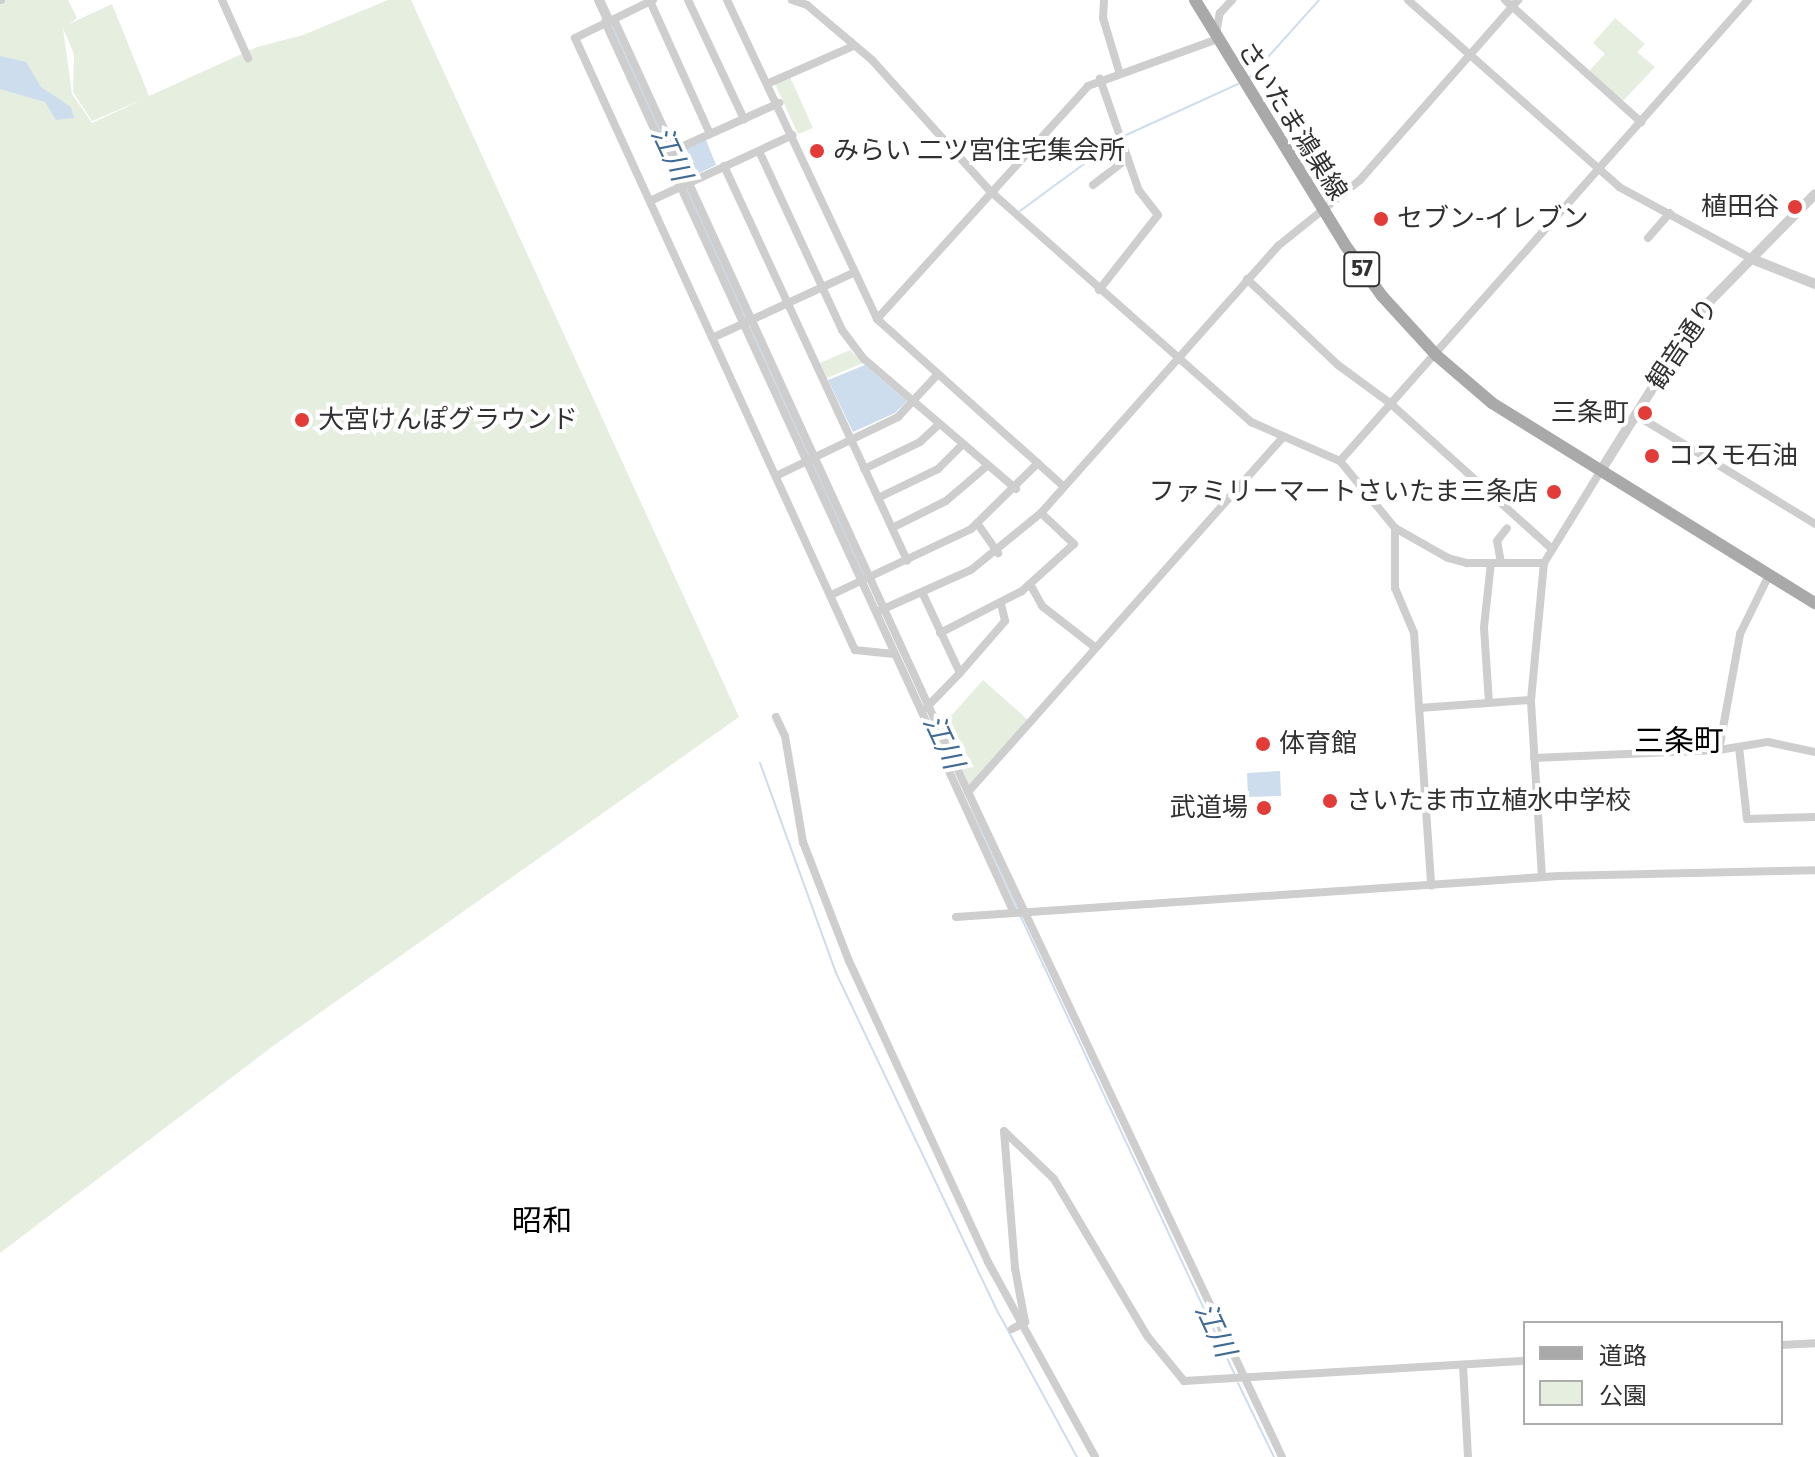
<!DOCTYPE html>
<meta charset="utf-8">
<style>
body{margin:0}
#map{position:relative;width:1815px;height:1457px;overflow:hidden;background:#fff;font-family:"Fira Sans Condensed","Noto Sans JP",sans-serif}
div>[style]{position:absolute}
[style*='--x']{left:calc(var(--x)*1px);top:calc(var(--y)*1px);width:calc(var(--w)*1px);rotate:calc(var(--a)*1deg)}
.green>*{inset:0;background:#e6eee0}
.water>*{inset:0;background:#cddded}
.stream>*{height:2px;margin:-1px;padding:0 1px;transform-origin:1px;border-radius:1px;background:#cddded}
.minor>*{height:8px;margin:-4px;padding:0 4px;transform-origin:4px;border-radius:4px;background:#cecece}
.tertiary>*{height:10px;margin:-5px;padding:0 5px;transform-origin:5px;border-radius:5px;background:#cecece}
.primary>*{height:12px;margin:-6px;padding:0 6px;transform-origin:6px;border-radius:6px;background:#a9a9a9}
.dots>*{width:22px;height:22px;translate:-50% -50%;box-sizing:border-box;border:4px solid #fff;border-radius:50%}
span{translate:-50% -50%;white-space:nowrap;text-align:center;line-height:1.15;-webkit-text-stroke:8px #fff;paint-order:stroke}
.shield-label span{padding:2px 6px;background:#fff;border:2px solid;border-radius:6px;-webkit-text-stroke-width:0}
.shield-label{font-size:24px;color:#313131;font-weight:700}
.street-label{font-size:26px;color:#313131}
.poi-label{font-size:26px;color:#313131}
.left{translate:0 -50%;text-align:left}
.right{translate:-100% -50%;text-align:right}
.water-label{font-size:28px;color:#3f6b94;font-style:italic}
.quarter-label{font-size:30px;color:#000}
.legend{position:absolute;left:1523px;top:1321px;width:260px;height:104px;box-sizing:border-box;background:#fff;border:2px solid #adadad;margin:0;padding:10px 14px;list-style:none;font-size:24px;color:#313131}
.legend li{display:flex;align-items:center;gap:16px;height:40px}
.legend b{width:40px;border:2px solid #adadad}
</style>
<div id="map">
<div class="green">
<i style="clip-path:polygon(evenodd,0 0,68px 0,77px 18px,69px 24px,112px 4px,149px 96px,257px 47px,303px 35px,388px 0,411px 0,739px 717px,277px 1043px,0 1253px,0 0,63px 28px,74px 54px,73px 92px,92px 121px,146px 98px,92px 123px,72px 94px,63px 28px)"></i>
<i style="clip-path:polygon(1615px 18px,1645px 44px,1637px 52px,1655px 67px,1622px 102px,1589px 71px,1605px 54px,1593px 43px)"></i>
<i style="clip-path:polygon(790px 77px,813px 128px,798px 134px,775px 84px)"></i>
<i style="clip-path:polygon(850px 350px,863px 363px,827px 378px,820px 363px)"></i>
<i style="clip-path:polygon(983px 680px,1028px 720px,970px 787px,943px 725px)"></i>
</div>
<div class="water">
<i style="clip-path:polygon(0 56px,26px 62px,41px 87px,71px 107px,74px 118px,56px 120px,45px 102px,0 89px)"></i>
<i style="clip-path:polygon(706px 140px,716px 165px,691px 177px,679px 151px)"></i>
<i style="clip-path:polygon(865px 365px,907px 401px,895px 413px,853px 432px,828px 380px)"></i>
<i style="clip-path:polygon(1280px 771px,1281px 796px,1248px 797px,1247px 773px)"></i>
</div>
<div class="stream">
<i style="--x:612;--y:27;--w:134;--a:65.3"></i>
<i style="--x:1250;--y:77;--w:103;--a:-48.1"></i>
<i style="--x:1124;--y:136;--w:125;--a:-24.5"></i>
<i style="--x:671;--y:155;--w:30;--a:66"></i>
<i style="--x:686;--y:188;--w:145;--a:65.2"></i>
<i style="--x:1020;--y:211;--w:122;--a:-36.3"></i>
<i style="--x:750;--y:326;--w:142;--a:65.4"></i>
<i style="--x:811;--y:461;--w:126;--a:65.1"></i>
<i style="--x:760;--y:763;--w:223;--a:70.1"></i>
<i style="--x:836;--y:973;--w:378;--a:64.5"></i>
<i style="--x:999;--y:1314;--w:163;--a:61.4"></i>
<i style="--x:972;--y:809;--w:110;--a:65.3"></i>
<i style="--x:1020;--y:915;--w:506;--a:64.96"></i>
<i style="--x:1238;--y:1383;--w:82;--a:64.1"></i>
</div>
<div class="minor">
<i style="--x:0;--y:0;--w:1;--a:0"></i>
<i style="--x:222;--y:0;--w:64;--a:65.9"></i>
<i style="--x:653;--y:0;--w:87;--a:154"></i>
<i style="--x:575;--y:38;--w:673;--a:65.42"></i>
<i style="--x:855;--y:650;--w:39;--a:6"></i>
<i style="--x:688;--y:0;--w:132;--a:64.8"></i>
<i style="--x:727;--y:0;--w:353;--a:64.8"></i>
<i style="--x:877;--y:319;--w:251;--a:41.9"></i>
<i style="--x:792;--y:0;--w:16;--a:18"></i>
<i style="--x:807;--y:5;--w:85;--a:40.2"></i>
<i style="--x:872;--y:60;--w:176;--a:48"></i>
<i style="--x:990;--y:191;--w:349;--a:41.5"></i>
<i style="--x:1251;--y:422;--w:97;--a:23.7"></i>
<i style="--x:1340;--y:461;--w:87;--a:50.6"></i>
<i style="--x:1395;--y:528;--w:61;--a:29.5"></i>
<i style="--x:1448;--y:558;--w:20;--a:15"></i>
<i style="--x:1467;--y:563;--w:77;--a:0"></i>
<i style="--x:1104;--y:0;--w:18;--a:93"></i>
<i style="--x:1103;--y:18;--w:55;--a:73.2"></i>
<i style="--x:1408;--y:0;--w:282;--a:41.5"></i>
<i style="--x:1619;--y:187;--w:151;--a:28.4"></i>
<i style="--x:1505;--y:0;--w:183;--a:41.9"></i>
<i style="--x:650;--y:1;--w:146;--a:65.7"></i>
<i style="--x:608;--y:19;--w:9;--a:32"></i>
<i style="--x:616;--y:24;--w:845;--a:65.38"></i>
<i style="--x:968;--y:792;--w:735;--a:64.72"></i>
<i style="--x:605;--y:22;--w:980;--a:65.34"></i>
<i style="--x:769;--y:83;--w:90;--a:-23.7"></i>
<i style="--x:759;--y:151;--w:197;--a:65.1"></i>
<i style="--x:842;--y:330;--w:36;--a:53"></i>
<i style="--x:864;--y:359;--w:200;--a:40.5"></i>
<i style="--x:670;--y:152;--w:120;--a:-24.2"></i>
<i style="--x:724;--y:166;--w:435;--a:65.1"></i>
<i style="--x:1093;--y:185;--w:44;--a:-37.6"></i>
<i style="--x:650;--y:201;--w:157;--a:-24.8"></i>
<i style="--x:1648;--y:238;--w:33;--a:-49"></i>
<i style="--x:1247;--y:279;--w:125;--a:43.4"></i>
<i style="--x:1338;--y:365;--w:66;--a:36.3"></i>
<i style="--x:1391;--y:404;--w:217;--a:42"></i>
<i style="--x:1099;--y:290;--w:95;--a:-51.8"></i>
<i style="--x:1158;--y:215;--w:31;--a:-128"></i>
<i style="--x:1139;--y:191;--w:119;--a:-109.2"></i>
<i style="--x:877;--y:319;--w:314;--a:-47.8"></i>
<i style="--x:1088;--y:86;--w:135;--a:-19.9"></i>
<i style="--x:1215;--y:40;--w:27;--a:-80"></i>
<i style="--x:1220;--y:13;--w:18;--a:-47"></i>
<i style="--x:712;--y:338;--w:155;--a:-24.7"></i>
<i style="--x:1636;--y:415;--w:210;--a:31.3"></i>
<i style="--x:1340;--y:461;--w:616;--a:-48.49"></i>
<i style="--x:864;--y:469;--w:62;--a:-25.7"></i>
<i style="--x:920;--y:442;--w:26;--a:-43"></i>
<i style="--x:776;--y:476;--w:136;--a:-25.8"></i>
<i style="--x:898;--y:417;--w:57;--a:-47.1"></i>
<i style="--x:878;--y:498;--w:67;--a:-25.8"></i>
<i style="--x:938;--y:469;--w:35;--a:-45"></i>
<i style="--x:977;--y:523;--w:37;--a:55"></i>
<i style="--x:892;--y:528;--w:60;--a:-26.6"></i>
<i style="--x:946;--y:501;--w:55;--a:-40.6"></i>
<i style="--x:1395;--y:528;--w:60;--a:90"></i>
<i style="--x:1395;--y:588;--w:49;--a:67.1"></i>
<i style="--x:1414;--y:633;--w:253;--a:86.1"></i>
<i style="--x:1501;--y:563;--w:22;--a:-100"></i>
<i style="--x:1497;--y:541;--w:16;--a:-52"></i>
<i style="--x:1030;--y:584;--w:25;--a:61"></i>
<i style="--x:1042;--y:606;--w:68;--a:37.9"></i>
<i style="--x:922;--y:592;--w:89;--a:64.9"></i>
<i style="--x:960;--y:673;--w:49;--a:134.2"></i>
<i style="--x:831;--y:595;--w:155;--a:-25.2"></i>
<i style="--x:971;--y:529;--w:94;--a:-44.6"></i>
<i style="--x:881;--y:610;--w:98;--a:-24"></i>
<i style="--x:971;--y:570;--w:90;--a:-39.2"></i>
<i style="--x:1041;--y:513;--w:357;--a:-48.4"></i>
<i style="--x:1278;--y:246;--w:105;--a:-38.8"></i>
<i style="--x:1360;--y:180;--w:240;--a:-48.7"></i>
<i style="--x:940;--y:633;--w:92;--a:-27.1"></i>
<i style="--x:1022;--y:591;--w:70;--a:-42.1"></i>
<i style="--x:1074;--y:544;--w:45;--a:-136.8"></i>
<i style="--x:960;--y:673;--w:69;--a:-49.1"></i>
<i style="--x:1005;--y:621;--w:18;--a:-103"></i>
<i style="--x:1489;--y:703;--w:76;--a:-93.8"></i>
<i style="--x:1484;--y:627;--w:64;--a:-83.8"></i>
<i style="--x:1419;--y:708;--w:112;--a:-4.1"></i>
<i style="--x:776;--y:717;--w:21;--a:65"></i>
<i style="--x:785;--y:736;--w:108;--a:80.4"></i>
<i style="--x:803;--y:842;--w:128;--a:68.9"></i>
<i style="--x:849;--y:961;--w:332;--a:65.2"></i>
<i style="--x:988;--y:1262;--w:222;--a:61.2"></i>
<i style="--x:1739;--y:747;--w:72;--a:83.7"></i>
<i style="--x:1747;--y:819;--w:68;--a:-1.7"></i>
<i style="--x:1719;--y:750;--w:118;--a:-79.7"></i>
<i style="--x:1740;--y:634;--w:66;--a:-63.8"></i>
<i style="--x:1534;--y:758;--w:185;--a:-2.5"></i>
<i style="--x:1719;--y:750;--w:50;--a:-9.3"></i>
<i style="--x:1768;--y:742;--w:48;--a:12"></i>
<i style="--x:968;--y:792;--w:475;--a:-48.4"></i>
<i style="--x:1542;--y:877;--w:177;--a:-93.6"></i>
<i style="--x:1531;--y:700;--w:138;--a:-84.6"></i>
<i style="--x:1544;--y:563;--w:107;--a:-58.4"></i>
<i style="--x:956;--y:917;--w:604;--a:-3.89"></i>
<i style="--x:1559;--y:876;--w:256;--a:-1.3"></i>
<i style="--x:1012;--y:1329;--w:15;--a:-28"></i>
<i style="--x:1025;--y:1322;--w:55;--a:-100.5"></i>
<i style="--x:1015;--y:1268;--w:137;--a:-94.6"></i>
<i style="--x:1004;--y:1131;--w:69;--a:43.8"></i>
<i style="--x:1054;--y:1179;--w:184;--a:59.3"></i>
<i style="--x:1148;--y:1337;--w:57;--a:50.7"></i>
<i style="--x:1184;--y:1381;--w:342;--a:-3.4"></i>
<i style="--x:1781;--y:1345;--w:34;--a:-3"></i>
<i style="--x:1463;--y:1365;--w:92;--a:86.9"></i>
</div>
<div class="tertiary">
<i style="--x:599;--y:0;--w:21;--a:65"></i>
<i style="--x:1752;--y:259;--w:68;--a:21.6"></i>
<i style="--x:1600;--y:472;--w:192;--a:-58"></i>
<i style="--x:1702;--y:309;--w:161;--a:-45.5"></i>
</div>
<div class="primary">
<i style="--x:1195;--y:0;--w:287;--a:58.5"></i>
<i style="--x:1345;--y:245;--w:63;--a:54"></i>
<i style="--x:1382;--y:296;--w:80;--a:47.5"></i>
<i style="--x:1436;--y:355;--w:74;--a:40.6"></i>
<i style="--x:1492;--y:403;--w:380;--a:31.8"></i>
</div>
<div class="dots">
<i style="left:817px;top:151px;background:#e33b38"></i>
<i style="left:1795px;top:207px;background:#e33b38"></i>
<i style="left:1381px;top:219px;background:#e33b38"></i>
<i style="left:1645px;top:413px;background:#e33b38"></i>
<i style="left:302px;top:420px;background:#e33b38"></i>
<i style="left:1652px;top:456px;background:#e33b38"></i>
<i style="left:1554px;top:492px;background:#e33b38"></i>
<i style="left:1263px;top:744px;background:#e33b38"></i>
<i style="left:1330px;top:801px;background:#e33b38"></i>
<i style="left:1264px;top:808px;background:#e33b38"></i>
</div>
<div class="shield-label">
<span style="left:1362px;top:269px">57</span>
</div>
<div class="street-label">
<span style="left:1292px;top:121px;rotate:58deg">さいたま鴻巣線</span>
<span style="left:1683px;top:344px;rotate:-56deg">観音通り</span>
</div>
<div class="poi-label">
<span class="left" style="left:833px;top:151px">みらい 二ツ宮住宅集会所</span>
<span class="right" style="left:1779px;top:207px">植田谷</span>
<span class="left" style="left:1397px;top:219px">セブン-イレブン</span>
<span class="right" style="left:1629px;top:413px">三条町</span>
<span class="left" style="left:318px;top:420px">大宮けんぽグラウンド</span>
<span class="left" style="left:1668px;top:456px">コスモ石油</span>
<span class="right" style="left:1538px;top:492px">ファミリーマートさいたま三条店</span>
<span class="left" style="left:1279px;top:744px">体育館</span>
<span class="left" style="left:1346px;top:801px">さいたま市立植水中学校</span>
<span class="right" style="left:1248px;top:808px">武道場</span>
</div>
<div class="water-label">
<span style="left:671px;top:154px;rotate:65deg">江川</span>
<span style="left:943px;top:742px;rotate:65deg">江川</span>
<span style="left:1215px;top:1330px;rotate:65deg">江川</span>
</div>
<div class="quarter-label">
<span style="left:1679px;top:741px">三条町</span>
<span style="left:542px;top:1221px">昭和</span>
</div>
<ul class="legend">
<li><b style="height:10px;background:#a9a9a9"></b>道路</li>
<li><b style="height:22px;background:#e6eee0"></b>公園</li>
</ul>
</div>
